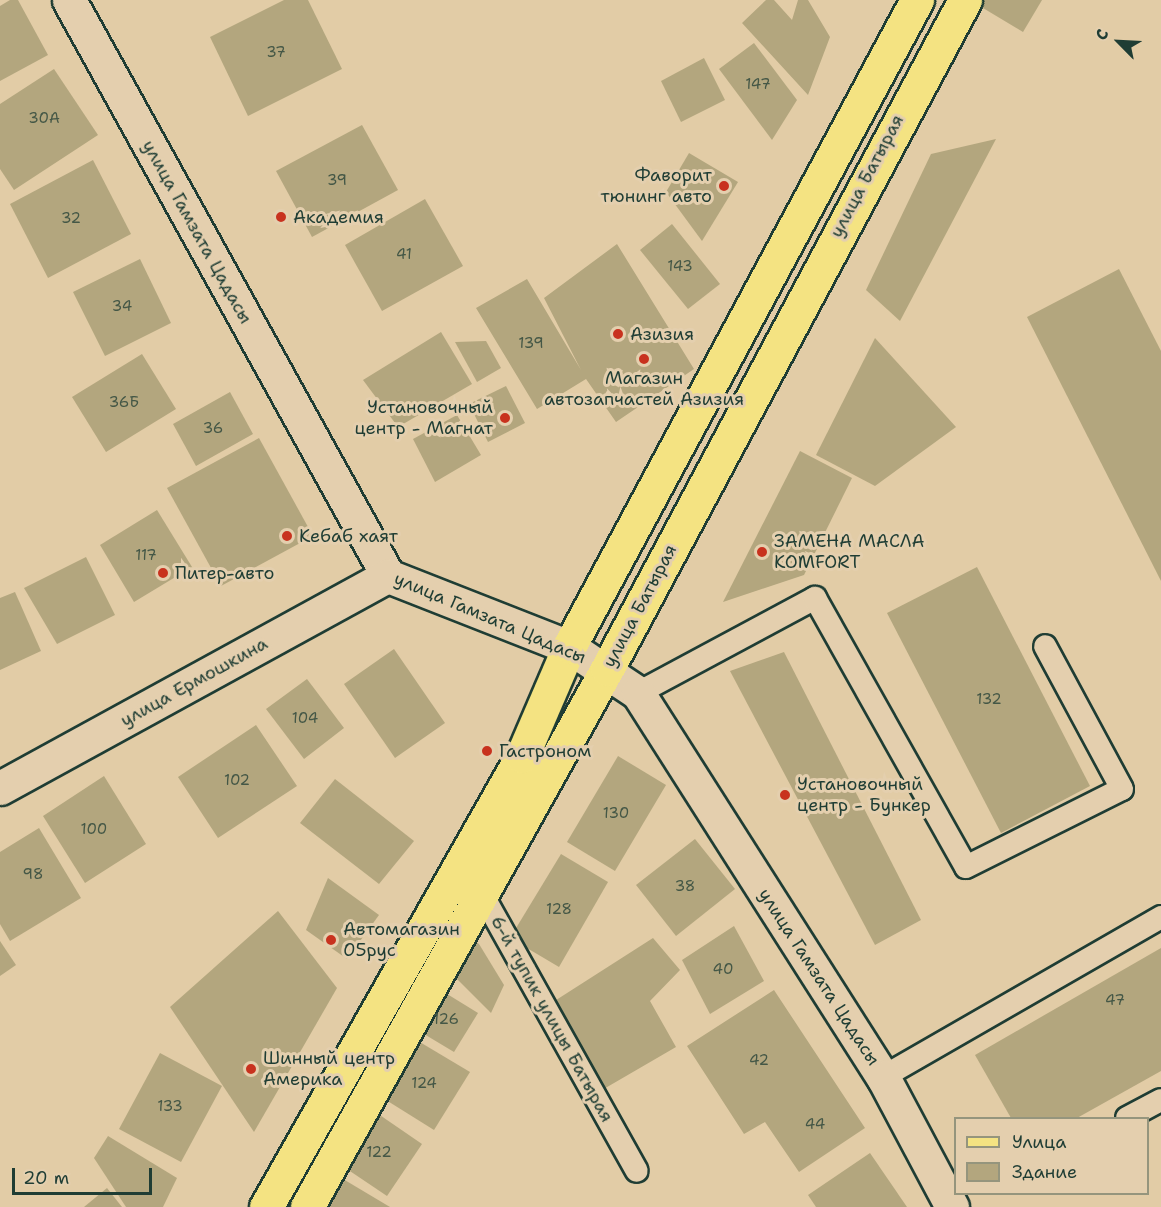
<!DOCTYPE html>
<meta charset="utf-8">
<style>
body{margin:0}
#map{position:relative;width:1161px;height:1207px;overflow:hidden;background:#e2cca6;font-family:"Shantell Sans",sans-serif}
div>[style]{position:absolute}
[style*='--x']{left:calc(var(--x)*1px);top:calc(var(--y)*1px);width:calc(var(--w)*1px);rotate:calc(var(--a)*1deg)}
.building>*{inset:0;background:#b3a67e}
.roads{filter:drop-shadow(2px 0 #1f3d34) drop-shadow(-2px 0 #1f3d34) drop-shadow(0 2px #1f3d34) drop-shadow(0 -2px #1f3d34)}
.service>*{height:22px;margin:-11px;padding:0 11px;transform-origin:11px;border-radius:11px;background:#e4cfae}
.minor>*{height:33px;margin:-16.5px;padding:0 16.5px;transform-origin:16.5px;border-radius:16.5px;background:#e4cfae}
.primary>*{height:33px;margin:-16.5px;padding:0 16.5px;transform-origin:16.5px;border-radius:16.5px;background:#f4e382}
.dots>*{width:16px;height:16px;translate:-50% -50%;box-sizing:border-box;border:3px solid #e4cfae;border-radius:50%}
span{translate:-50% -50%;white-space:nowrap;text-align:center;line-height:1.15;-webkit-text-stroke:6px #e4cfae;paint-order:stroke}
.number-label{font-size:15px;color:#445746}
.number-label span{-webkit-text-stroke-width:0}
.poi-label{font-size:18px;color:#1f3d34}
.right{translate:-100% -50%;text-align:right}
.left{translate:0 -50%;text-align:left}
.street-label{font-size:18px;color:#1f3d34}
.legend{position:absolute;left:954px;top:1117px;width:195px;height:78px;box-sizing:border-box;background:#e4cfae;border:2px solid #95957d;margin:0;padding:8px 10px;list-style:none;font-size:18px;color:#1f3d34}
.legend li{display:flex;align-items:center;gap:12px;height:30px}
.legend b{width:30px;border:2px solid #95957d}
.north{position:absolute;left:1089px;top:12px;width:60px;height:60px;-webkit-text-stroke:4px #e4cfae;paint-order:stroke;rotate:294deg;font-size:16px;font-weight:700;line-height:24px;text-align:center;color:#1f3d34}
.north::after{content:'';display:block;margin:auto;width:21px;height:27px;background:#1f3d34;clip-path:polygon(50% 0,100% 100%,50% 72%,0 100%)}
.scale{position:absolute;left:12px;top:1168px;width:140px;height:27px;box-sizing:border-box;border:3px solid #1f3d34;border-top:0;padding-left:8px;font-size:18px;line-height:21px;white-space:nowrap;color:#1f3d34;-webkit-text-stroke:4px #e4cfae;paint-order:stroke}
</style>
<div id="map">
<div class="building">
<i style="clip-path:polygon(10px 0,18px 0,48px 55px,0 81px,0 6px)"></i>
<i style="clip-path:polygon(284px 0,308px 0,342px 69px,248px 116px,210px 37px)"></i>
<i style="clip-path:polygon(766px 0,774px 0,792px 20px,798px 0,808px 0,830px 37px,808px 95px,742px 23px)"></i>
<i style="clip-path:polygon(981px 0,1042px 0,1023px 32px,978px 5px)"></i>
<i style="clip-path:polygon(754px 43px,797px 100px,772px 140px,719px 69px)"></i>
<i style="clip-path:polygon(704px 58px,725px 100px,681px 122px,661px 81px)"></i>
<i style="clip-path:polygon(54px 69px,98px 135px,14px 190px,0 169px,0 104px)"></i>
<i style="clip-path:polygon(362px 125px,398px 190px,312px 237px,276px 171px)"></i>
<i style="clip-path:polygon(996px 139px,900px 321px,866px 290px,931px 154px)"></i>
<i style="clip-path:polygon(689px 153px,738px 182px,702px 241px,666px 192px)"></i>
<i style="clip-path:polygon(93px 160px,131px 234px,48px 278px,10px 204px)"></i>
<i style="clip-path:polygon(425px 199px,463px 266px,382px 311px,345px 245px)"></i>
<i style="clip-path:polygon(672px 224px,720px 284px,688px 309px,640px 250px)"></i>
<i style="clip-path:polygon(617px 244px,694px 369px,616px 422px,586px 379px,537px 409px,476px 308px,527px 279px,581px 370px,544px 298px)"></i>
<i style="clip-path:polygon(140px 259px,171px 323px,105px 356px,73px 292px)"></i>
<i style="clip-path:polygon(1119px 269px,1161px 351px,1161px 581px,1027px 317px)"></i>
<i style="clip-path:polygon(441px 332px,472px 384px,398px 427px,363px 380px)"></i>
<i style="clip-path:polygon(875px 338px,956px 427px,875px 486px,816px 455px)"></i>
<i style="clip-path:polygon(486px 341px,501px 368px,477px 382px,455px 342px)"></i>
<i style="clip-path:polygon(142px 354px,176px 409px,106px 452px,72px 397px)"></i>
<i style="clip-path:polygon(506px 386px,525px 423px,488px 442px,469px 404px)"></i>
<i style="clip-path:polygon(230px 392px,253px 434px,196px 466px,173px 424px)"></i>
<i style="clip-path:polygon(457px 415px,481px 455px,435px 482px,413px 439px)"></i>
<i style="clip-path:polygon(259px 438px,313px 536px,221px 586px,167px 488px)"></i>
<i style="clip-path:polygon(800px 451px,852px 478px,804px 575px,723px 602px)"></i>
<i style="clip-path:polygon(157px 510px,192px 567px,134px 602px,100px 545px)"></i>
<i style="clip-path:polygon(86px 557px,115px 615px,57px 644px,24px 588px)"></i>
<i style="clip-path:polygon(977px 567px,1090px 786px,1001px 833px,887px 613px)"></i>
<i style="clip-path:polygon(15px 592px,41px 651px,0 670px,0 598px)"></i>
<i style="clip-path:polygon(394px 649px,445px 723px,395px 758px,344px 684px)"></i>
<i style="clip-path:polygon(784px 652px,921px 920px,875px 945px,730px 671px)"></i>
<i style="clip-path:polygon(307px 679px,344px 728px,304px 759px,266px 709px)"></i>
<i style="clip-path:polygon(256px 725px,297px 786px,218px 838px,178px 777px)"></i>
<i style="clip-path:polygon(618px 756px,666px 785px,615px 871px,567px 842px)"></i>
<i style="clip-path:polygon(104px 776px,146px 844px,85px 883px,43px 816px)"></i>
<i style="clip-path:polygon(335px 779px,414px 841px,379px 884px,300px 823px)"></i>
<i style="clip-path:polygon(39px 828px,81px 898px,10px 941px,0 924px,0 852px)"></i>
<i style="clip-path:polygon(695px 839px,735px 889px,676px 936px,636px 885px)"></i>
<i style="clip-path:polygon(561px 854px,608px 882px,559px 967px,510px 938px)"></i>
<i style="clip-path:polygon(328px 878px,379px 915px,347px 959px,306px 930px)"></i>
<i style="clip-path:polygon(278px 911px,337px 988px,254px 1132px,170px 1007px)"></i>
<i style="clip-path:polygon(734px 926px,764px 981px,710px 1014px,682px 960px)"></i>
<i style="clip-path:polygon(469px 937px,479px 944px,504px 985px,491px 1013px,452px 974px)"></i>
<i style="clip-path:polygon(653px 938px,680px 970px,650px 1001px,676px 1047px,602px 1090px,553px 1002px)"></i>
<i style="clip-path:polygon(0 941px,16px 965px,0 976px)"></i>
<i style="clip-path:polygon(1161px 948px,1161px 1071px,1077px 1118px,1011px 1118px,975px 1055px)"></i>
<i style="clip-path:polygon(439px 989px,478px 1013px,454px 1052px,414px 1028px)"></i>
<i style="clip-path:polygon(774px 990px,865px 1128px,799px 1172px,765px 1122px,744px 1134px,687px 1046px)"></i>
<i style="clip-path:polygon(413px 1038px,470px 1072px,434px 1130px,378px 1095px)"></i>
<i style="clip-path:polygon(160px 1053px,222px 1086px,181px 1162px,119px 1129px)"></i>
<i style="clip-path:polygon(371px 1109px,422px 1144px,387px 1196px,335px 1161px)"></i>
<i style="clip-path:polygon(108px 1136px,177px 1178px,163px 1207px,126px 1207px,94px 1158px)"></i>
<i style="clip-path:polygon(870px 1153px,907px 1207px,816px 1207px,808px 1195px)"></i>
<i style="clip-path:polygon(338px 1176px,390px 1207px,319px 1207px)"></i>
<i style="clip-path:polygon(107px 1188px,122px 1207px,84px 1207px)"></i>
</div>
<div class="roads">
<div class="service">
<i style="--x:638;--y:693;--w:201;--a:-28.2"></i>
<i style="--x:815;--y:598;--w:308;--a:60.7"></i>
<i style="--x:966;--y:867;--w:174;--a:-26.6"></i>
<i style="--x:1122;--y:789;--w:162;--a:-118.3"></i>
<i style="--x:472;--y:888;--w:12;--a:31"></i>
<i style="--x:482;--y:894;--w:317;--a:60.8"></i>
<i style="--x:883;--y:1077;--w:321;--a:-29.9"></i>
<i style="--x:1127;--y:1118;--w:38;--a:-28"></i>
</div>
<div class="minor">
<i style="--x:69;--y:0;--w:658;--a:61.02"></i>
<i style="--x:388;--y:576;--w:194;--a:21.4"></i>
<i style="--x:569;--y:647;--w:83;--a:33.7"></i>
<i style="--x:638;--y:693;--w:456;--a:57.5"></i>
<i style="--x:883;--y:1077;--w:147;--a:62"></i>
<i style="--x:0;--y:788;--w:442;--a:-28.7"></i>
</div>
<div class="primary">
<i style="--x:266;--y:1207;--w:519;--a:-60.42"></i>
<i style="--x:522;--y:756;--w:119;--a:-66.7"></i>
<i style="--x:569;--y:647;--w:735;--a:-61.73"></i>
<i style="--x:307;--y:1207;--w:616;--a:-60.86"></i>
<i style="--x:607;--y:669;--w:759;--a:-61.85"></i>
</div>
</div>
<div class="dots">
<i style="left:724px;top:186px;background:#c8321e"></i>
<i style="left:281px;top:217px;background:#c8321e"></i>
<i style="left:618px;top:334px;background:#c8321e"></i>
<i style="left:644px;top:359px;background:#c8321e"></i>
<i style="left:505px;top:418px;background:#c8321e"></i>
<i style="left:287px;top:536px;background:#c8321e"></i>
<i style="left:762px;top:552px;background:#c8321e"></i>
<i style="left:163px;top:573px;background:#c8321e"></i>
<i style="left:487px;top:751px;background:#c8321e"></i>
<i style="left:785px;top:795px;background:#c8321e"></i>
<i style="left:331px;top:940px;background:#c8321e"></i>
<i style="left:251px;top:1069px;background:#c8321e"></i>
</div>
<div class="number-label">
<span style="left:276px;top:53px">37</span>
<span style="left:758px;top:85px">147</span>
<span style="left:44px;top:119px">30А</span>
<span style="left:337px;top:181px">39</span>
<span style="left:71px;top:219px">32</span>
<span style="left:404px;top:255px">41</span>
<span style="left:680px;top:267px">143</span>
<span style="left:122px;top:307px">34</span>
<span style="left:531px;top:344px">139</span>
<span style="left:124px;top:403px">36Б</span>
<span style="left:213px;top:429px">36</span>
<span style="left:146px;top:556px">117</span>
<span style="left:989px;top:700px">132</span>
<span style="left:305px;top:719px">104</span>
<span style="left:237px;top:781px">102</span>
<span style="left:616px;top:814px">130</span>
<span style="left:94px;top:830px">100</span>
<span style="left:33px;top:875px">98</span>
<span style="left:685px;top:887px">38</span>
<span style="left:559px;top:910px">128</span>
<span style="left:723px;top:970px">40</span>
<span style="left:1115px;top:1001px">47</span>
<span style="left:446px;top:1020px">126</span>
<span style="left:759px;top:1061px">42</span>
<span style="left:424px;top:1084px">124</span>
<span style="left:170px;top:1107px">133</span>
<span style="left:815px;top:1125px">44</span>
<span style="left:379px;top:1153px">122</span>
</div>
<div class="poi-label">
<span class="right" style="left:712px;top:186px">Фаворит<br>тюнинг авто</span>
<span class="left" style="left:293px;top:217px">Академия</span>
<span class="left" style="left:630px;top:334px">Азизия</span>
<span style="left:644px;top:389px">Магазин<br>автозапчастей Азизия</span>
<span class="right" style="left:493px;top:418px">Установочный<br>центр - Магнат</span>
<span class="left" style="left:299px;top:536px">Кебаб хаят</span>
<span class="left" style="left:774px;top:552px">ЗАМЕНА МАСЛА<br>KOMFORT</span>
<span class="left" style="left:175px;top:573px">Питер-авто</span>
<span class="left" style="left:499px;top:751px">Гастроном</span>
<span class="left" style="left:797px;top:795px">Установочный<br>центр - Бункер</span>
<span class="left" style="left:343px;top:940px">Автомагазин<br>05рус</span>
<span class="left" style="left:263px;top:1069px">Шинный центр<br>Америка</span>
</div>
<div class="street-label">
<span style="left:867px;top:176px;rotate:-62deg">улица Батырая</span>
<span style="left:197px;top:232px;rotate:61deg">улица Гамзата Цадасы</span>
<span style="left:640px;top:606px;rotate:-62deg">улица Батырая</span>
<span style="left:490px;top:618px;rotate:23deg">улица Гамзата Цадасы</span>
<span style="left:194px;top:682px;rotate:-29deg">улица Ермошкина</span>
<span style="left:819px;top:977px;rotate:57deg">улица Гамзата Цадасы</span>
<span style="left:552px;top:1019px;rotate:61deg">6-й тупик улицы Батырая</span>
</div>
<ul class="legend">
<li><b style="height:8px;background:#f4e382"></b>Улица</li>
<li><b style="height:16px;background:#b3a67e"></b>Здание</li>
</ul>
<div class="north">С</div>
<div class="scale">20 m</div>
</div>
